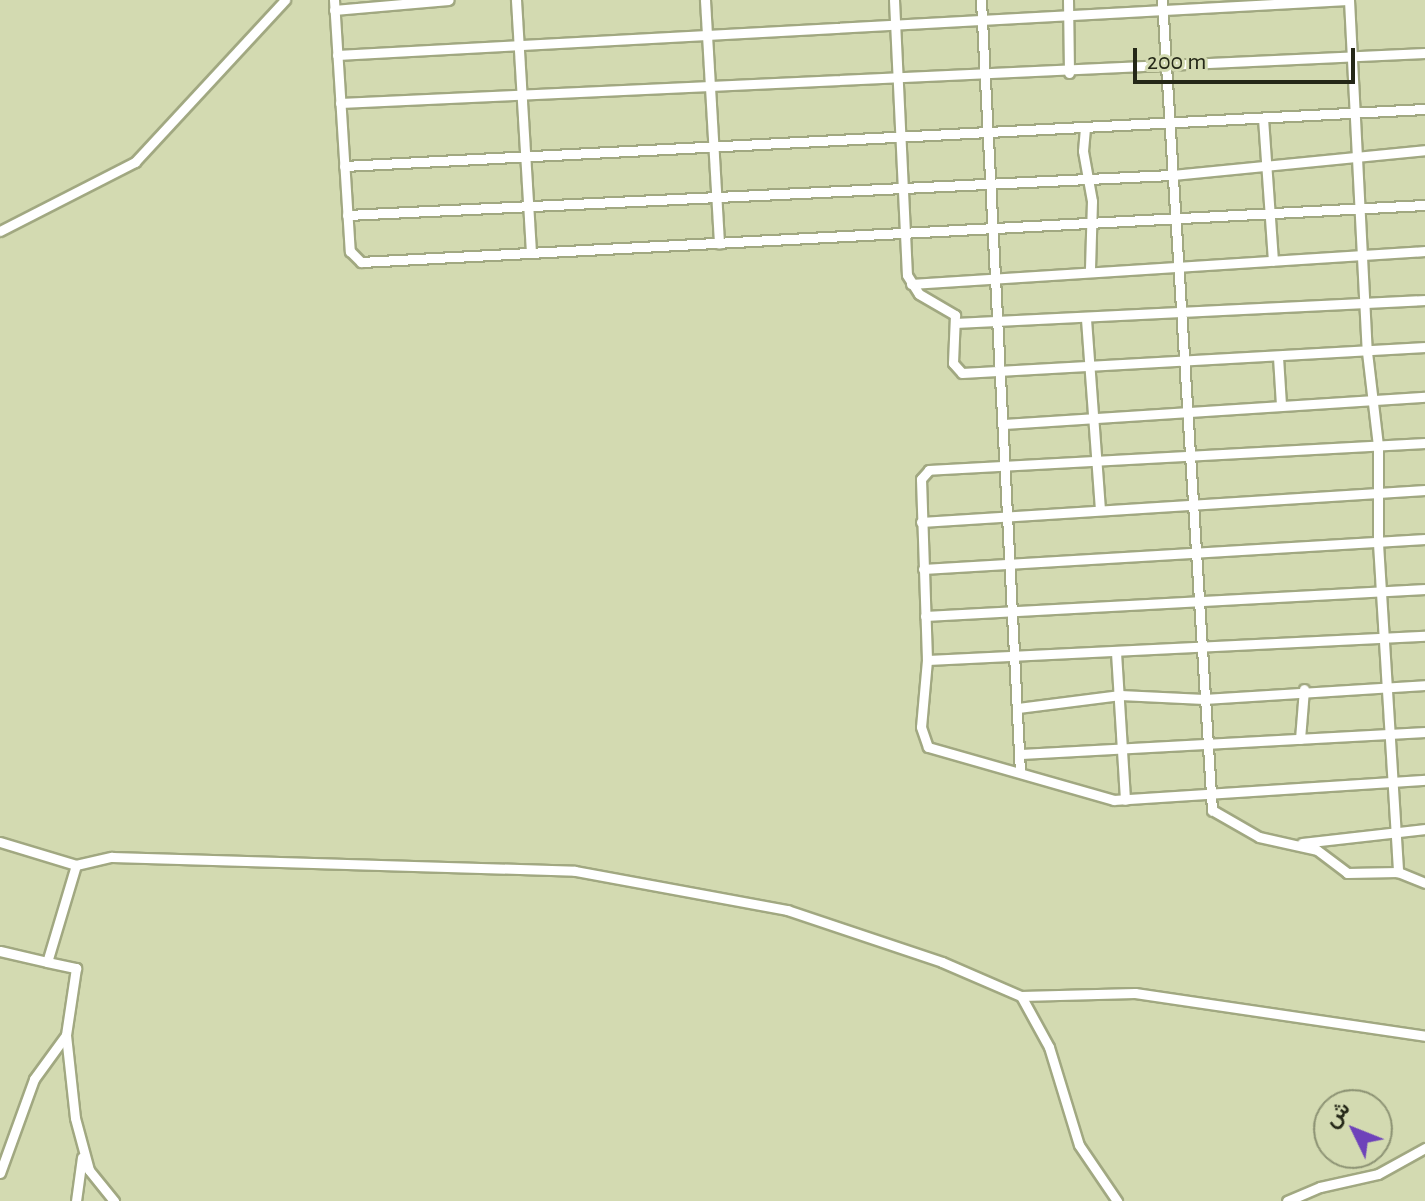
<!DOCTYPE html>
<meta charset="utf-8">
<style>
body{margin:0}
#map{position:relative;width:1425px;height:1201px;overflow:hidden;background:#d3dab1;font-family:"Alegreya Sans",Vazirmatn,sans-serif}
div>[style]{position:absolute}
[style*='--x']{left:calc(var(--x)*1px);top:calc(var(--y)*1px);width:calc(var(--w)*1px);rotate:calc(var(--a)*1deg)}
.roads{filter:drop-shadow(2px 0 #a1a881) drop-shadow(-2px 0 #a1a881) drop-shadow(0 2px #a1a881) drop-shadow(0 -2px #a1a881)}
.street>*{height:9px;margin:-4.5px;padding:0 4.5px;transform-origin:4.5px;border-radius:4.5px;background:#fff}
span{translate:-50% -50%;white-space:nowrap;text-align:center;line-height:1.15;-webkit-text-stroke:7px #d3dab1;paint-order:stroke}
.north{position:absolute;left:1313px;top:1089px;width:80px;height:80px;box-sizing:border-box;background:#d3dab1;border:2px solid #8d9374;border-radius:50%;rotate:313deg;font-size:22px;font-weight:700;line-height:32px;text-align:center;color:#252818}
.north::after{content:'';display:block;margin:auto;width:28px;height:36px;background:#6e42ba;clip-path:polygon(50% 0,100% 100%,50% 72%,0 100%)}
.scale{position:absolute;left:1133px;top:48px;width:222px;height:36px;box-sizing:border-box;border:4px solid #252818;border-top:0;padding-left:10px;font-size:24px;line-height:28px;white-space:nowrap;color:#252818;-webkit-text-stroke:6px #d3dab1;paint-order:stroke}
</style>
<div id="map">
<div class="roads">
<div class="street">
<i style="--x:334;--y:0;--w:252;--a:86.4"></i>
<i style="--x:350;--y:251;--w:16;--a:45"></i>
<i style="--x:361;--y:262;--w:1066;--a:-3.07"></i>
<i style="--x:516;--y:0;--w:252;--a:86.6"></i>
<i style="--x:705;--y:0;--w:244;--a:86.7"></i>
<i style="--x:894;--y:0;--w:275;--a:87.3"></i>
<i style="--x:907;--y:275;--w:22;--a:58"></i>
<i style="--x:919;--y:294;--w:42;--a:30.3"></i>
<i style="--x:955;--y:315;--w:48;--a:92.4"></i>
<i style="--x:953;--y:363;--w:13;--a:48"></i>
<i style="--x:962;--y:373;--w:464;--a:-3.2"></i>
<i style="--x:981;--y:0;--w:773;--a:87.11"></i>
<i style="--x:1068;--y:0;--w:73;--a:89.2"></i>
<i style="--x:1162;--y:0;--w:812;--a:86.47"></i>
<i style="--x:1212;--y:810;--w:54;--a:29.9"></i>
<i style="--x:1259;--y:837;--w:59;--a:12.6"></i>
<i style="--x:1317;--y:850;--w:38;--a:37"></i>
<i style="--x:1347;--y:873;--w:51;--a:-1.1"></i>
<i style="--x:1398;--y:872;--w:29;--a:22"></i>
<i style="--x:1349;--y:0;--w:352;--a:87.1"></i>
<i style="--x:1367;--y:352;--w:95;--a:83.3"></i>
<i style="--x:1378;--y:446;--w:97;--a:90"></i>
<i style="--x:1378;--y:543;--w:330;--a:86.5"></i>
<i style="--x:334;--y:10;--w:115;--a:-5"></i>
<i style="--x:337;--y:55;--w:1012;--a:-3.11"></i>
<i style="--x:340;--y:103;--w:1086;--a:-2.64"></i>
<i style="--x:1263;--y:118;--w:143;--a:86"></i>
<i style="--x:1085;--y:128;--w:23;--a:95"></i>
<i style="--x:1083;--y:151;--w:51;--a:79.8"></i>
<i style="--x:1092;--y:201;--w:69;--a:91.7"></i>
<i style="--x:344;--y:166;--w:1083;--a:-3.02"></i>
<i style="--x:347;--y:215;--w:826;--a:-2.78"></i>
<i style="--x:1172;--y:175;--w:254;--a:-5.6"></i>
<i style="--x:0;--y:231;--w:152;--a:-27.1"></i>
<i style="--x:135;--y:162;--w:221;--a:-47.2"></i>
<i style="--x:911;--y:284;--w:515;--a:-3.67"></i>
<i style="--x:1086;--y:319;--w:191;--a:85.8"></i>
<i style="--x:955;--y:323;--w:471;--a:-2.8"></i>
<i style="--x:1278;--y:357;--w:48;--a:86.4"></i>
<i style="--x:1004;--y:424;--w:422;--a:-3.7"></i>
<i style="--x:1425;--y:443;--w:497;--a:176.9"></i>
<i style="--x:929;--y:470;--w:12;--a:132"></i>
<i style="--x:921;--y:479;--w:181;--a:88.1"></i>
<i style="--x:927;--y:660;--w:67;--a:95.1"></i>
<i style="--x:921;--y:727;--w:21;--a:71"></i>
<i style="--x:928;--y:747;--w:193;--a:15.9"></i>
<i style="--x:1114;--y:800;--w:312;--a:-3.7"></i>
<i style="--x:921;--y:522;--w:505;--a:-3.63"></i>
<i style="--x:923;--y:569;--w:503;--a:-3.42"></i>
<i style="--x:925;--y:616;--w:501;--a:-3.09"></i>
<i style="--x:1116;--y:652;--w:148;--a:86.5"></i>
<i style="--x:927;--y:660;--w:499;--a:-2.8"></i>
<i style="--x:1018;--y:708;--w:103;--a:-7.3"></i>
<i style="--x:1120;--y:695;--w:84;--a:2.7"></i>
<i style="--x:1204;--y:699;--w:221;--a:-3.6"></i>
<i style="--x:1300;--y:739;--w:50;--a:-85.4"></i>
<i style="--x:1021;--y:754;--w:405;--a:-3.1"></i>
<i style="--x:0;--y:842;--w:79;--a:16.8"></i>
<i style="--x:76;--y:865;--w:37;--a:-13"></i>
<i style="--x:112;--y:857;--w:463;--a:1.7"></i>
<i style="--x:575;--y:871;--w:216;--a:10.4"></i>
<i style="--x:787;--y:910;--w:163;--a:18.5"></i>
<i style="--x:942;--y:962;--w:86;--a:23.3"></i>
<i style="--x:1021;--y:996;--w:114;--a:-1.5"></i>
<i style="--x:1135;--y:993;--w:293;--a:8.4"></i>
<i style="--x:1302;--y:843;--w:124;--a:-6.5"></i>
<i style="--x:76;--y:865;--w:101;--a:106.6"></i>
<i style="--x:47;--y:962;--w:30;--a:12"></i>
<i style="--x:76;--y:968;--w:68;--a:98.5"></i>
<i style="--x:66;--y:1035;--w:83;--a:83.8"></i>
<i style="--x:75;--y:1118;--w:54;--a:74.9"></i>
<i style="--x:89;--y:1170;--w:40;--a:51"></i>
<i style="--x:0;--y:951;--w:48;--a:13.2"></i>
<i style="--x:1021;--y:996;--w:58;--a:61.2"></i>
<i style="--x:1049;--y:1047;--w:102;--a:73"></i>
<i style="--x:1079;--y:1145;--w:68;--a:55.8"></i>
<i style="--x:0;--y:1173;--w:100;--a:-70.1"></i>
<i style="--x:34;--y:1079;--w:54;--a:-54"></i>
<i style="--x:76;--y:1201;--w:44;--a:-82.2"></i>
<i style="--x:1287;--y:1201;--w:36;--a:-23"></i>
<i style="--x:1320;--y:1187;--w:59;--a:-12.6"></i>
<i style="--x:1378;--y:1174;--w:54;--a:-29"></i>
</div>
</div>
<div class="north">ش</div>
<div class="scale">200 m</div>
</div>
